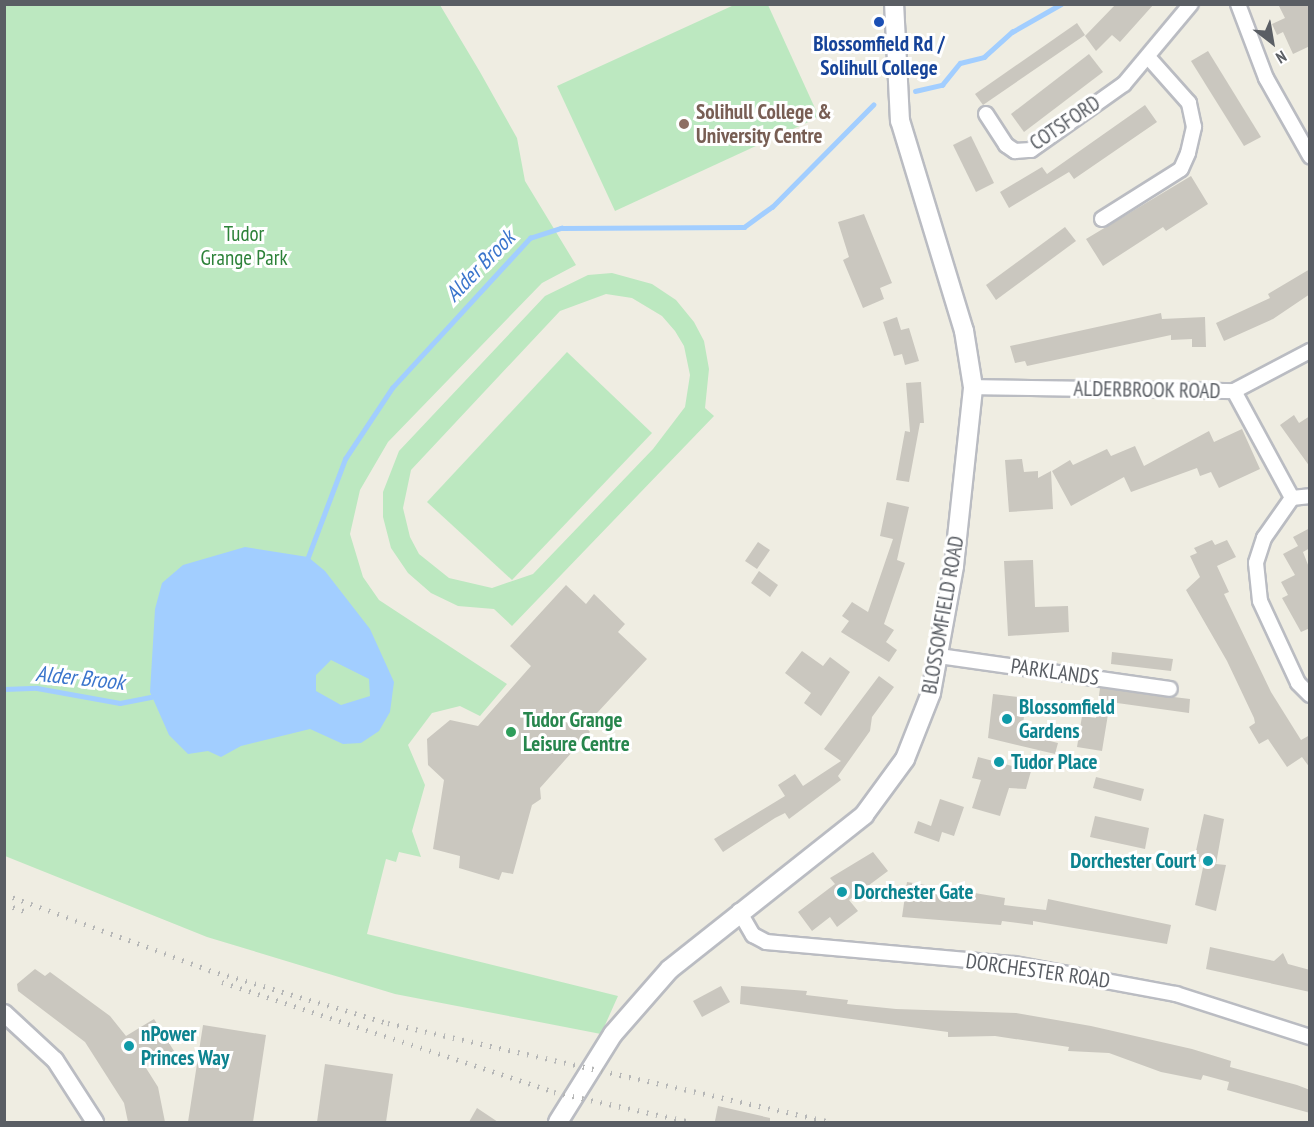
<!DOCTYPE html>
<style>
body{margin:0}
#map{position:relative;width:1314px;height:1127px;overflow:hidden;background:#efede2;font-family:"PT Sans Narrow",sans-serif}
div>[style]{position:absolute}
[style*='--x']{left:calc(var(--x)*1px);top:calc(var(--y)*1px);width:calc(var(--w)*1px);rotate:calc(var(--a)*1deg)}
.green>*{inset:0;background:#bce8c0}
.water>*{inset:0;background:#a2ceff}
.stream>*{height:4.5px;margin:-2.25px;padding:0 2.25px;transform-origin:2.25px;border-radius:2.25px;background:#a2ceff}
.building>*{inset:0;background:#cac7bf}
.roads{filter:drop-shadow(2px 0 #babcc2) drop-shadow(-2px 0 #babcc2) drop-shadow(0 2px #babcc2) drop-shadow(0 -2px #babcc2)}
.minor>*{height:14px;margin:-7px;padding:0 7px;transform-origin:7px;border-radius:7px;background:#fff}
.tertiary>*{height:16px;margin:-8px;padding:0 8px;transform-origin:8px;border-radius:8px;background:#fff}
.secondary>*{height:18px;margin:-9px;padding:0 9px;transform-origin:9px;border-radius:9px;background:#fff}
.rail>*{height:4.5px;margin-top:-2.25px;transform-origin:0;background:repeating-linear-gradient(90deg,#b6b7b7 0 1.5px,transparent 0 9.5px)}
.dots>*{width:16px;height:16px;translate:-50% -50%;box-sizing:border-box;border:3px solid #fff;border-radius:50%}
span{translate:-50% -50%;white-space:nowrap;text-align:center;line-height:1.15;-webkit-text-stroke:6px #fff;paint-order:stroke}
.transit-label{font-size:21px;color:#164399;font-weight:700}
.education-label{font-size:21px;color:#785e54;font-weight:700}
.left{translate:0 -50%;text-align:left}
.street-label{font-size:21px;color:#5a5e64}
.park-label{font-size:21px;color:#2d8239}
.culture-label{font-size:21px;color:#0d838f;font-weight:700}
.right{translate:-100% -50%;text-align:right}
.leisure-label{font-size:21px;color:#27864d;font-weight:700}
.water-label{font-size:22px;color:#3b75cc;font-style:italic}
.frame{position:absolute;inset:0;border:6px solid #5a5e64;pointer-events:none}
.north{position:absolute;left:1242px;top:12px;width:60px;height:60px;-webkit-text-stroke:4px #fff;paint-order:stroke;rotate:149deg;font-size:16px;font-weight:700;line-height:24px;text-align:center;color:#5a5e64}
.north::after{content:'';display:block;margin:auto;width:21px;height:27px;background:#5a5e64;clip-path:polygon(50% 0,100% 100%,50% 72%,0 100%)}
</style>
<div id="map">
<div class="green">
<i style="clip-path:polygon(4px 5px,440px 5px,480px 72px,517px 138px,525px 181px,576px 265px,542px 283px,388px 442px,360px 490px,350px 534px,363px 577px,379px 600px,507px 684px,480px 716px,460px 706px,432px 713px,408px 745px,425px 785px,412px 831px,421px 857px,399px 852px,396px 862px,386px 859px,367px 934px,618px 996px,601px 1034px,395px 994px,207px 937px,5px 856px)"></i>
<i style="clip-path:polygon(734px 5px,768px 5px,819px 117px,615px 211px,557px 86px)"></i>
<i style="clip-path:polygon(evenodd,612px 273px,652px 284px,676px 300px,694px 322px,704px 341px,709px 369px,705px 408px,714px 416px,512px 626px,494px 609px,458px 606px,431px 593px,408px 573px,391px 548px,383px 517px,383px 492px,399px 451px,545px 296px,588px 275px,612px 273px,606px 294px,632px 298px,662px 316px,675px 331px,684px 346px,690px 375px,685px 407px,653px 449px,533px 574px,492px 588px,449px 578px,419px 554px,410px 537px,403px 508px,411px 470px,560px 311px,606px 294px)"></i>
<i style="clip-path:polygon(567px 352px,652px 433px,512px 580px,427px 502px)"></i>
</div>
<div class="water">
<i style="clip-path:polygon(evenodd,245px 547px,308px 557px,325px 571px,370px 629px,394px 682px,390px 712px,379px 731px,361px 743px,343px 744px,310px 729px,241px 746px,221px 757px,208px 751px,188px 754px,169px 735px,150px 692px,155px 609px,162px 583px,183px 565px,245px 547px,331px 660px,369px 679px,370px 696px,341px 705px,316px 691px,316px 675px,331px 660px)"></i>
</div>
<div class="stream">
<i style="--x:915;--y:91;--w:28;--a:-13"></i>
<i style="--x:942;--y:85;--w:28;--a:-51"></i>
<i style="--x:960;--y:63;--w:25;--a:-14"></i>
<i style="--x:984;--y:57;--w:38;--a:-42"></i>
<i style="--x:1012;--y:32;--w:56;--a:-29.7"></i>
<i style="--x:308;--y:557;--w:105;--a:-69.3"></i>
<i style="--x:345;--y:459;--w:85;--a:-56.5"></i>
<i style="--x:392;--y:388;--w:204;--a:-47.4"></i>
<i style="--x:530;--y:238;--w:33;--a:-18"></i>
<i style="--x:561;--y:228;--w:183;--a:-0.3"></i>
<i style="--x:744;--y:227;--w:34;--a:-36"></i>
<i style="--x:772;--y:207;--w:144;--a:-45.3"></i>
<i style="--x:4;--y:689;--w:33;--a:-2"></i>
<i style="--x:37;--y:688;--w:84;--a:10.2"></i>
<i style="--x:120;--y:703;--w:32;--a:-11"></i>
</div>
<div class="building">
<i style="clip-path:polygon(1116px 4px,1154px 4px,1120px 42px,1112px 35px,1096px 51px,1085px 36px)"></i>
<i style="clip-path:polygon(1278px 4px,1310px 4px,1310px 46px,1293px 54px,1283px 32px,1277px 35px,1272px 24px,1285px 18px)"></i>
<i style="clip-path:polygon(1077px 23px,1085px 35px,983px 105px,975px 94px)"></i>
<i style="clip-path:polygon(1208px 51px,1261px 137px,1244px 146px,1191px 61px)"></i>
<i style="clip-path:polygon(1089px 54px,1103px 72px,1024px 132px,1011px 114px)"></i>
<i style="clip-path:polygon(1145px 105px,1157px 122px,1074px 179px,1069px 172px,1009px 208px,1000px 192px,1042px 167px,1047px 174px)"></i>
<i style="clip-path:polygon(971px 136px,994px 183px,976px 192px,953px 145px)"></i>
<i style="clip-path:polygon(1191px 176px,1208px 204px,1166px 231px,1163px 227px,1103px 266px,1086px 239px)"></i>
<i style="clip-path:polygon(864px 214px,892px 283px,880px 288px,884px 299px,863px 308px,843px 260px,849px 257px,838px 222px)"></i>
<i style="clip-path:polygon(1065px 227px,1076px 241px,996px 300px,986px 285px)"></i>
<i style="clip-path:polygon(1310px 269px,1310px 294px,1273px 319px,1224px 341px,1216px 323px,1270px 298px,1268px 294px)"></i>
<i style="clip-path:polygon(1161px 313px,1162px 319px,1205px 317px,1206px 347px,1192px 347px,1192px 339px,1171px 340px,1171px 335px,1027px 366px,1025px 361px,1015px 363px,1010px 346px)"></i>
<i style="clip-path:polygon(897px 317px,901px 330px,909px 328px,919px 361px,905px 365px,902px 354px,894px 356px,883px 322px)"></i>
<i style="clip-path:polygon(921px 382px,924px 423px,920px 423px,909px 482px,896px 480px,905px 431px,910px 432px,906px 383px)"></i>
<i style="clip-path:polygon(1294px 415px,1299px 423px,1310px 416px,1310px 467px,1280px 425px)"></i>
<i style="clip-path:polygon(1242px 429px,1260px 469px,1219px 488px,1211px 472px,1200px 476px,1197px 468px,1131px 492px,1124px 477px,1071px 506px,1052px 471px,1070px 460px,1073px 465px,1107px 449px,1111px 456px,1135px 446px,1144px 466px,1209px 431px,1214px 442px)"></i>
<i style="clip-path:polygon(1022px 459px,1024px 472px,1038px 471px,1038px 478px,1051px 471px,1053px 509px,1009px 512px,1005px 460px)"></i>
<i style="clip-path:polygon(887px 502px,909px 507px,897px 560px,905px 563px,884px 624px,894px 630px,886px 642px,897px 650px,889px 662px,841px 632px,849px 621px,842px 616px,852px 602px,868px 612px,893px 539px,880px 536px)"></i>
<i style="clip-path:polygon(1310px 528px,1310px 548px,1303px 552px,1310px 570px,1310px 628px,1301px 632px,1282px 598px,1288px 595px,1281px 582px,1295px 575px,1283px 554px,1298px 546px,1293px 537px)"></i>
<i style="clip-path:polygon(1212px 540px,1215px 545px,1227px 540px,1236px 557px,1217px 566px,1229px 592px,1224px 594px,1271px 692px,1301px 740px,1310px 735px,1310px 768px,1302px 757px,1287px 767px,1268px 739px,1259px 744px,1249px 727px,1255px 723px,1254px 718px,1227px 661px,1186px 590px,1200px 577px,1190px 556px,1197px 553px,1194px 548px)"></i>
<i style="clip-path:polygon(758px 542px,770px 550px,757px 569px,745px 561px)"></i>
<i style="clip-path:polygon(1033px 560px,1035px 607px,1068px 606px,1069px 632px,1008px 636px,1004px 561px)"></i>
<i style="clip-path:polygon(759px 571px,778px 585px,770px 597px,751px 583px)"></i>
<i style="clip-path:polygon(566px 585px,586px 604px,594px 594px,625px 624px,618px 632px,647px 659px,585px 726px,590px 732px,540px 788px,541px 799px,532px 805px,513px 874px,502px 872px,499px 880px,459px 868px,460px 856px,433px 849px,444px 780px,428px 765px,427px 739px,450px 720px,478px 726px,531px 666px,510px 646px)"></i>
<i style="clip-path:polygon(802px 651px,823px 666px,830px 657px,850px 672px,821px 716px,804px 703px,811px 693px,785px 673px)"></i>
<i style="clip-path:polygon(1112px 652px,1173px 659px,1171px 671px,1111px 664px)"></i>
<i style="clip-path:polygon(879px 676px,894px 687px,872px 717px,870px 731px,838px 776px,841px 780px,789px 819px,785px 813px,775px 818px,723px 852px,714px 839px,785px 796px,778px 785px,795px 774px,803px 786px,841px 761px,824px 749px)"></i>
<i style="clip-path:polygon(1100px 688px,1190px 699px,1189px 713px,1110px 702px,1102px 751px,1077px 747px,1082px 716px,1096px 718px)"></i>
<i style="clip-path:polygon(993px 694px,1026px 698px,1022px 734px,1058px 743px,1055px 754px,988px 738px)"></i>
<i style="clip-path:polygon(978px 757px,1031px 771px,1026px 789px,1009px 788px,1000px 816px,972px 808px,981px 780px,972px 778px)"></i>
<i style="clip-path:polygon(1096px 777px,1144px 789px,1141px 801px,1093px 788px)"></i>
<i style="clip-path:polygon(940px 799px,964px 807px,954px 836px,942px 832px,939px 842px,914px 833px,918px 821px,931px 826px)"></i>
<i style="clip-path:polygon(1204px 814px,1224px 819px,1216px 864px,1226px 865px,1216px 911px,1195px 905px,1204px 863px,1194px 860px)"></i>
<i style="clip-path:polygon(1095px 816px,1149px 828px,1145px 849px,1090px 837px)"></i>
<i style="clip-path:polygon(873px 852px,888px 871px,849px 900px,858px 911px,837px 927px,830px 917px,812px 931px,798px 912px,835px 884px,830px 878px)"></i>
<i style="clip-path:polygon(907px 882px,1005px 898px,1004px 905px,1046px 910px,1048px 899px,1171px 925px,1167px 944px,1033px 921px,1033px 925px,1002px 921px,1001px 925px,902px 917px)"></i>
<i style="clip-path:polygon(1210px 947px,1274px 961px,1283px 953px,1288px 964px,1310px 970px,1310px 992px,1206px 969px)"></i>
<i style="clip-path:polygon(35px 969px,45px 976px,50px 972px,110px 1016px,126px 1036px,154px 1019px,174px 1051px,146px 1068px,158px 1087px,165px 1122px,128px 1122px,124px 1103px,85px 1042px,18px 991px,17px 984px)"></i>
<i style="clip-path:polygon(721px 986px,730px 1002px,702px 1017px,693px 1001px)"></i>
<i style="clip-path:polygon(741px 986px,807px 991px,806px 995px,848px 1000px,847px 1004px,896px 1009px,1016px 1013px,1091px 1026px,1192px 1049px,1231px 1061px,1230px 1067px,1297px 1085px,1310px 1090px,1310px 1113px,1227px 1090px,1229px 1082px,1203px 1075px,1201px 1080px,1161px 1072px,1109px 1053px,1068px 1051px,1069px 1047px,995px 1036px,948px 1037px,948px 1032px,740px 1004px)"></i>
<i style="clip-path:polygon(203px 1025px,266px 1035px,253px 1122px,188px 1122px)"></i>
<i style="clip-path:polygon(325px 1064px,393px 1074px,386px 1122px,317px 1122px)"></i>
<i style="clip-path:polygon(718px 1106px,770px 1118px,770px 1122px,715px 1121px)"></i>
<i style="clip-path:polygon(477px 1108px,498px 1122px,469px 1122px)"></i>
</div>
<div class="roads">
<div class="minor">
<i style="--x:1238;--y:4;--w:79;--a:69.3"></i>
<i style="--x:1266;--y:78;--w:90;--a:60.6"></i>
<i style="--x:986;--y:114;--w:37;--a:57"></i>
<i style="--x:1006;--y:145;--w:11;--a:34"></i>
<i style="--x:1015;--y:151;--w:16;--a:-4"></i>
<i style="--x:1031;--y:150;--w:114;--a:-35.4"></i>
<i style="--x:1124;--y:84;--w:104;--a:-50.1"></i>
<i style="--x:1102;--y:219;--w:93;--a:-32.3"></i>
<i style="--x:1181;--y:169;--w:17;--a:-66"></i>
<i style="--x:1188;--y:153;--w:27;--a:-77"></i>
<i style="--x:1194;--y:127;--w:25;--a:-102"></i>
<i style="--x:1189;--y:103;--w:62;--a:-131.7"></i>
<i style="--x:973;--y:387;--w:261;--a:0.9"></i>
<i style="--x:1234;--y:391;--w:86;--a:-27.8"></i>
<i style="--x:1234;--y:391;--w:122;--a:61.5"></i>
<i style="--x:1292;--y:498;--w:49;--a:125"></i>
<i style="--x:1264;--y:538;--w:26;--a:108"></i>
<i style="--x:1256;--y:563;--w:38;--a:84"></i>
<i style="--x:1260;--y:601;--w:90;--a:65.1"></i>
<i style="--x:1298;--y:683;--w:17;--a:45"></i>
<i style="--x:1292;--y:498;--w:18;--a:-6"></i>
<i style="--x:939;--y:656;--w:233;--a:8.1"></i>
<i style="--x:739;--y:911;--w:28;--a:60"></i>
<i style="--x:753;--y:935;--w:15;--a:28"></i>
<i style="--x:766;--y:942;--w:249;--a:5.1"></i>
<i style="--x:1014;--y:964;--w:165;--a:10.5"></i>
<i style="--x:1176;--y:994;--w:141;--a:17.8"></i>
</div>
<div class="tertiary">
<i style="--x:4;--y:1013;--w:69;--a:42.7"></i>
<i style="--x:55;--y:1060;--w:74;--a:57.2"></i>
</div>
<div class="secondary">
<i style="--x:558;--y:1122;--w:104;--a:-58"></i>
<i style="--x:613;--y:1034;--w:86;--a:-48.8"></i>
<i style="--x:670;--y:969;--w:248;--a:-38.4"></i>
<i style="--x:864;--y:815;--w:69;--a:-53.8"></i>
<i style="--x:905;--y:759;--w:71;--a:-68.5"></i>
<i style="--x:931;--y:693;--w:129;--a:-79.7"></i>
<i style="--x:954;--y:566;--w:180;--a:-83.9"></i>
<i style="--x:973;--y:387;--w:57;--a:-99.1"></i>
<i style="--x:964;--y:331;--w:220;--a:-106.9"></i>
<i style="--x:900;--y:121;--w:117;--a:-92.9"></i>
</div>
</div>
<div class="rail">
<i style="--x:4;--y:894;--w:219;--a:20.3"></i>
<i style="--x:209;--y:970;--w:187;--a:16.5"></i>
<i style="--x:388;--y:1023;--w:454;--a:12.6"></i>
<i style="--x:4;--y:904;--w:24;--a:19"></i>
<i style="--x:222;--y:982;--w:350;--a:18.3"></i>
<i style="--x:554;--y:1092;--w:140;--a:12.4"></i>
</div>
<div class="dots">
<i style="left:879px;top:22px;background:#1a4fb4"></i>
<i style="left:684px;top:124px;background:#8d6e63"></i>
<i style="left:1007px;top:719px;background:#0f9aa8"></i>
<i style="left:511px;top:732px;background:#2e9e5b"></i>
<i style="left:999px;top:762px;background:#0f9aa8"></i>
<i style="left:1208px;top:861px;background:#0f9aa8"></i>
<i style="left:842px;top:892px;background:#0f9aa8"></i>
<i style="left:129px;top:1046px;background:#0f9aa8"></i>
</div>
<div class="transit-label">
<span style="left:879px;top:56px">Blossomfield Rd /<br>Solihull College</span>
</div>
<div class="education-label">
<span class="left" style="left:696px;top:124px">Solihull College &amp;<br>University Centre</span>
</div>
<div class="street-label">
<span style="left:1065px;top:123px;rotate:-34deg">COTSFORD</span>
<span style="left:1147px;top:390px;rotate:1deg">ALDERBROOK ROAD</span>
<span style="left:943px;top:615px;rotate:-80deg">BLOSSOMFIELD ROAD</span>
<span style="left:1055px;top:672px;rotate:8deg">PARKLANDS</span>
<span style="left:1038px;top:971px;rotate:8deg">DORCHESTER ROAD</span>
</div>
<div class="park-label">
<span style="left:244px;top:246px">Tudor<br>Grange Park</span>
</div>
<div class="culture-label">
<span class="left" style="left:1019px;top:719px">Blossomfield<br>Gardens</span>
<span class="left" style="left:1011px;top:762px">Tudor Place</span>
<span class="right" style="left:1196px;top:861px">Dorchester Court</span>
<span class="left" style="left:854px;top:892px">Dorchester Gate</span>
<span class="left" style="left:141px;top:1046px">nPower<br>Princes Way</span>
</div>
<div class="leisure-label">
<span class="left" style="left:523px;top:732px">Tudor Grange<br>Leisure Centre</span>
</div>
<div class="water-label">
<span style="left:480px;top:266px;rotate:-46deg">Alder Brook</span>
<span style="left:80px;top:678px;rotate:6deg">Alder Brook</span>
</div>
<div class="frame"></div>
<div class="north">N</div>
</div>
